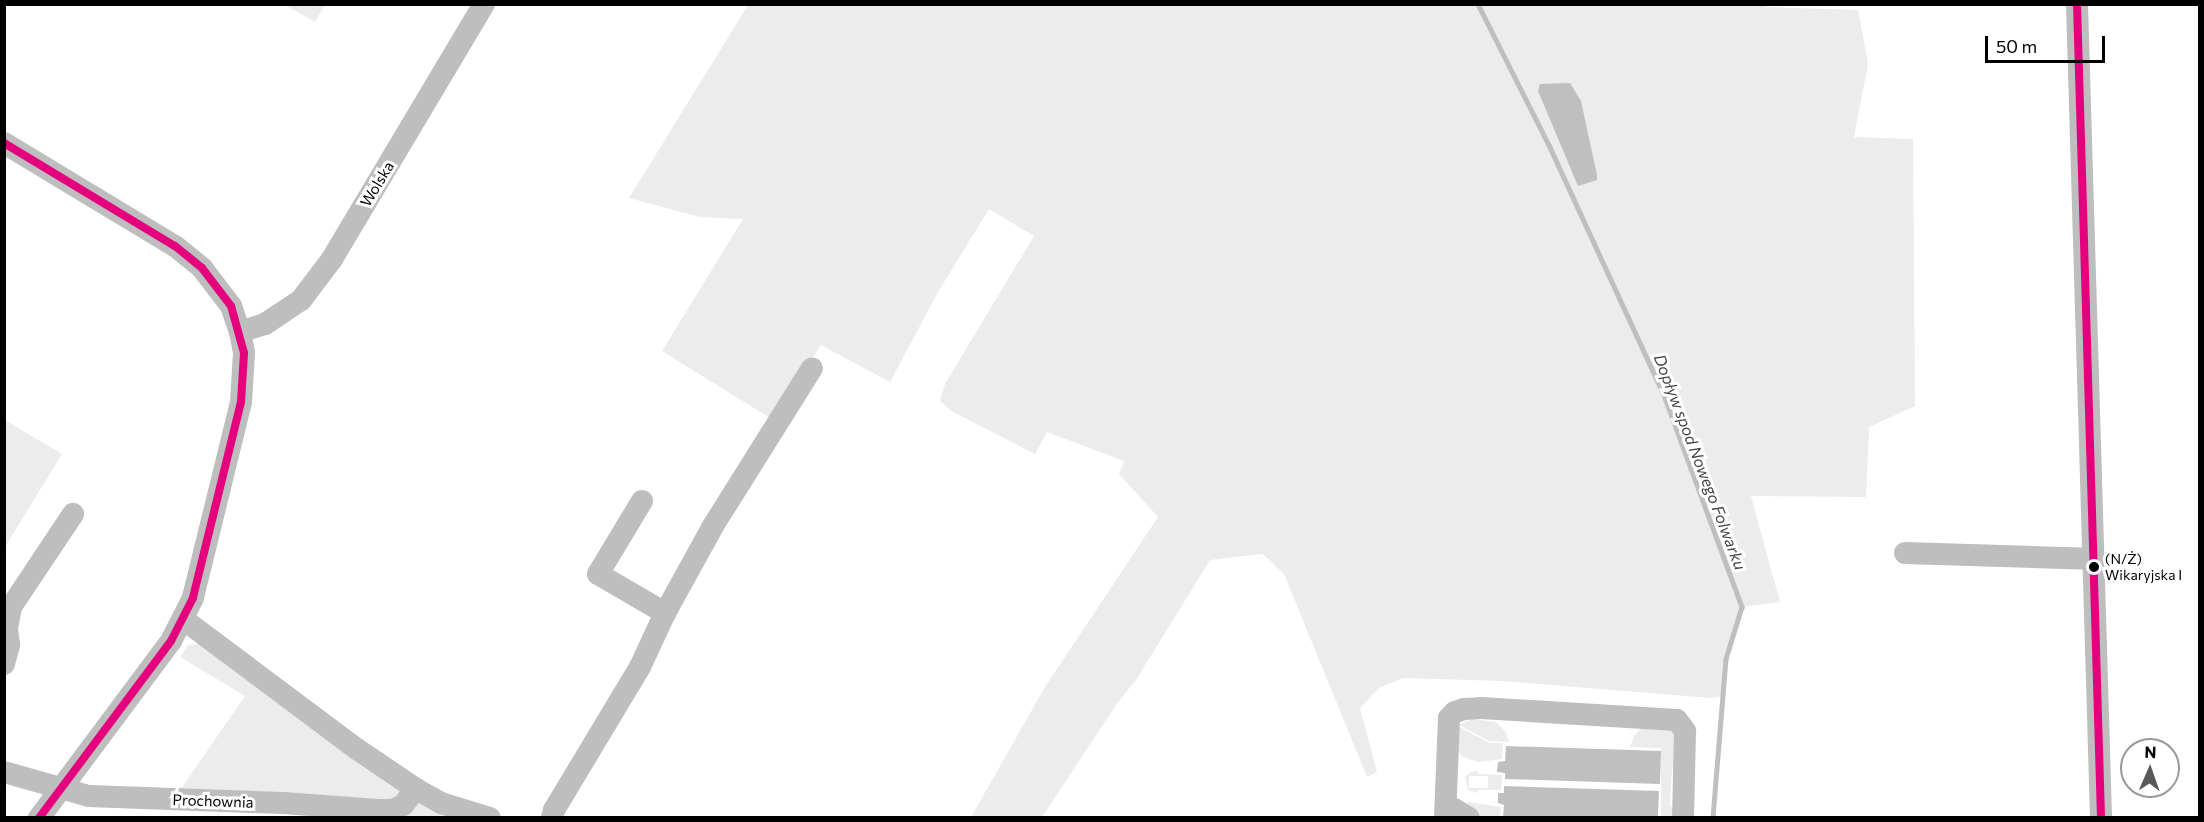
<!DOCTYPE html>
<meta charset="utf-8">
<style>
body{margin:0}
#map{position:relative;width:2204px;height:822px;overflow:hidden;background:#fff;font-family:Commissioner,sans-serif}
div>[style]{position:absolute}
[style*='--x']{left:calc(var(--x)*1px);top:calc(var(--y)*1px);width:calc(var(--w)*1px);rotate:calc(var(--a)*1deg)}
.green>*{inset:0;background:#ececec}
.water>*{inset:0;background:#bfbfbf}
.stream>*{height:4.5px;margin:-2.25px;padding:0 2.25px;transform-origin:2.25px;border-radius:2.25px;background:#bfbfbf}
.minor>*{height:22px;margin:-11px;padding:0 11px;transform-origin:11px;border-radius:11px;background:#bebebe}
.bus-1>*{height:8px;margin:-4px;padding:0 4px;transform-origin:4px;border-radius:4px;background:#e5007d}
.dots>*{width:16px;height:16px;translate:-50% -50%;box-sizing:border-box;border:3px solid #fff;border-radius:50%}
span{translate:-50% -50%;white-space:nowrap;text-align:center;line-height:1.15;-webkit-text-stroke:6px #fff;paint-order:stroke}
.bus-label{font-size:14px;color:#000}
.left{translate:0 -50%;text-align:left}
.street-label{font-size:15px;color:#000}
.water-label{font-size:16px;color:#444;font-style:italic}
.frame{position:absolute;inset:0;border:6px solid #000;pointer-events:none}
.north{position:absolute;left:2120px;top:738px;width:60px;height:60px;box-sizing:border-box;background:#fff;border:2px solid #999;border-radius:50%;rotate:2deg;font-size:16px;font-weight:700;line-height:24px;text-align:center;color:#000}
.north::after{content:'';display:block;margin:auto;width:21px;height:27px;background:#595959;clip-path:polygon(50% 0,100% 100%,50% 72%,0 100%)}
.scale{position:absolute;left:1985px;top:36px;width:120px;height:27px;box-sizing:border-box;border:3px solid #000;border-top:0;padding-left:8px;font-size:18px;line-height:21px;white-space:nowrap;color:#000;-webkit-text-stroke:4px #fff;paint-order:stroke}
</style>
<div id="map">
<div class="green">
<i style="clip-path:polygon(1766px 4px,1766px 7px,1858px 10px,1868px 64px,1854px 137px,1913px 139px,1915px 406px,1869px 427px,1866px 497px,1751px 496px,1780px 602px,1742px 607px,1726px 659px,1723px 696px,1711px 698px,1502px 681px,1403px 678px,1379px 688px,1360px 708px,1377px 772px,1367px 777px,1284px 574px,1263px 554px,1210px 560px,1136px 680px,1118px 702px,1042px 817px,971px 817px,1045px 687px,1158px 517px,1119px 474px,1124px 461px,1047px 432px,1035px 454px,951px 411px,940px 401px,945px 384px,1034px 236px,989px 209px,938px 292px,890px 382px,821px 345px,774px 416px,770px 418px,662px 351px,743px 219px,700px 217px,629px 198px,748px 5px)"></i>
<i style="clip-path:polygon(285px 5px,325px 5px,315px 22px)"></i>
<i style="clip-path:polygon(5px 420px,62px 454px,5px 547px)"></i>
<i style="clip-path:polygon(199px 644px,400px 787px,401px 795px,396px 802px,178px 793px,245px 696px,180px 657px,188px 645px)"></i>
<i style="clip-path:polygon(1472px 719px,1496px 722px,1506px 732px,1509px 742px,1489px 741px,1459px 725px)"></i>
<i style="clip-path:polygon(1458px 726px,1489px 743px,1503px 743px,1502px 759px,1479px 762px,1463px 757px,1458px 751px)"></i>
<i style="clip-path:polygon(1642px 727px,1674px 730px,1679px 763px,1672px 769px,1670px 805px,1677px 813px,1677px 817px,1661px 817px,1661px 748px,1630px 747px,1634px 736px)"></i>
<i style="clip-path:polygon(evenodd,1478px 771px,1478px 774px,1502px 775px,1501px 790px,1478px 790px,1478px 793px,1468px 790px,1465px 777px,1471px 772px,1478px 771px,1469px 776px,1488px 776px,1488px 788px,1469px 788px,1469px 776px)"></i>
<i style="clip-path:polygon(415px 801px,455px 817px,398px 818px)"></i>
<i style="clip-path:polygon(1469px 802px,1501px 807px,1500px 817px,1479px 817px,1465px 804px)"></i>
</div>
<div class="water">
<i style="clip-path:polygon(1570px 83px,1581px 101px,1597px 175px,1597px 180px,1578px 186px,1538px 91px,1540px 84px)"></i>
<i style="clip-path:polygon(1506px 746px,1661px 751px,1660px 784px,1505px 779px,1505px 773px,1497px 772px,1498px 762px,1505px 761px)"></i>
<i style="clip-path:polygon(1504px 786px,1659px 791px,1658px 817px,1503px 817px,1504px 805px,1498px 803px,1498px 793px,1504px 793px)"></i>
</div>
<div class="stream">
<i style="--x:1478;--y:4;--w:158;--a:63.3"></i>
<i style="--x:1549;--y:145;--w:275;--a:65.3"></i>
<i style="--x:1664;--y:395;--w:226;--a:69.8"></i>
<i style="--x:1742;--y:607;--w:54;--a:107.1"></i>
<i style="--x:1726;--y:659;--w:160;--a:94.7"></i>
</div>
<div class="minor">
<i style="--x:2077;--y:4;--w:814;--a:88.31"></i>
<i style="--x:4;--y:143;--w:200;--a:31.1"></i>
<i style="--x:175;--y:246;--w:35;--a:39"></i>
<i style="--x:202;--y:268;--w:48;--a:52.7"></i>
<i style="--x:231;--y:306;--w:28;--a:71"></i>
<i style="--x:240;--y:332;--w:21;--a:79"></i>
<i style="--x:244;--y:353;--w:49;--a:93.5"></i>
<i style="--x:241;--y:402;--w:202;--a:103.8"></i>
<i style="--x:193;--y:598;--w:48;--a:117.1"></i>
<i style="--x:171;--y:641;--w:221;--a:126.7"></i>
<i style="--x:240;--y:332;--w:26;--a:-18"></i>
<i style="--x:265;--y:324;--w:43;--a:-33.7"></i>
<i style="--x:301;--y:300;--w:51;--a:-52.9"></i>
<i style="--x:332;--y:259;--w:297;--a:-59.2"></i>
<i style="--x:642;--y:501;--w:85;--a:121.1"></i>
<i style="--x:598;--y:574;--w:78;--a:30.2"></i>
<i style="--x:1905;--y:553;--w:190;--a:1.8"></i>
<i style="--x:183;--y:619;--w:217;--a:36.8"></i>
<i style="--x:357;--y:749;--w:71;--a:34.1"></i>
<i style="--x:416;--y:789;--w:29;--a:29"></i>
<i style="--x:441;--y:803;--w:51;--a:17"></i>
<i style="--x:4;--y:664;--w:20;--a:-75"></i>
<i style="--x:9;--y:645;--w:17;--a:-97"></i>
<i style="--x:7;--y:628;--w:21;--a:-79"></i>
<i style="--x:11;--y:607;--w:112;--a:-56.3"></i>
<i style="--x:4;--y:772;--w:88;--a:15.8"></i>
<i style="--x:89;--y:796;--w:194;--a:2.1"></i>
<i style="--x:283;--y:803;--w:96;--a:4.2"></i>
<i style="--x:379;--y:810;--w:14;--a:0"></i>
<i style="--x:393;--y:810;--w:11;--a:-27"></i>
<i style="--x:403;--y:805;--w:21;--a:-51"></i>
<i style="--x:1446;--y:808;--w:8;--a:7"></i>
<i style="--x:1454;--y:809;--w:17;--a:31"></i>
<i style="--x:552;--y:818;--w:8;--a:-76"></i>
<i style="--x:554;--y:810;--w:167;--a:-59"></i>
<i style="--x:640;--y:667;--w:60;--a:-65.2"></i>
<i style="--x:665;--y:613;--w:99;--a:-61.1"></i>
<i style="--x:713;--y:526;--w:186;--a:-57.9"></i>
<i style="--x:1445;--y:818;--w:100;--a:-87.7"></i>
<i style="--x:1449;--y:718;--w:8;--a:-45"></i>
<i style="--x:1455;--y:712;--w:9;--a:-18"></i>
<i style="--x:1464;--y:709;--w:17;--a:-3"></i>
<i style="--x:1481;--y:708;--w:196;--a:3.5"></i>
<i style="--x:1677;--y:720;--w:14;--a:54"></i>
<i style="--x:1685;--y:731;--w:87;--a:91.3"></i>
</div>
<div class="bus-1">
<i style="--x:2077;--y:4;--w:814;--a:88.31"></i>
<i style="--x:4;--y:143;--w:200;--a:31.1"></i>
<i style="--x:175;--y:246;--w:35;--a:39"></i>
<i style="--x:202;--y:268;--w:48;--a:52.7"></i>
<i style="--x:231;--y:306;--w:49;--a:74.5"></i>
<i style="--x:244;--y:353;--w:49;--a:93.5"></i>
<i style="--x:241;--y:402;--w:202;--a:103.8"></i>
<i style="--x:193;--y:598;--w:48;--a:117.1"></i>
<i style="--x:171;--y:641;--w:221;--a:126.7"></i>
</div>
<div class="dots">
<i style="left:2094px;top:567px;background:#000"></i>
</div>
<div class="bus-label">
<span class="left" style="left:2105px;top:567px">(N/Ż)<br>Wikaryjska I</span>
</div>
<div class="street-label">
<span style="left:377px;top:184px;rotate:-59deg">Wolska</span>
<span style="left:213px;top:801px;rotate:2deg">Prochownia</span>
</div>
<div class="water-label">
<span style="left:1700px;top:462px;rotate:69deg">Dopływ spod Nowego Folwarku</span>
</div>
<div class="frame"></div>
<div class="north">N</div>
<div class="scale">50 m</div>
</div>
